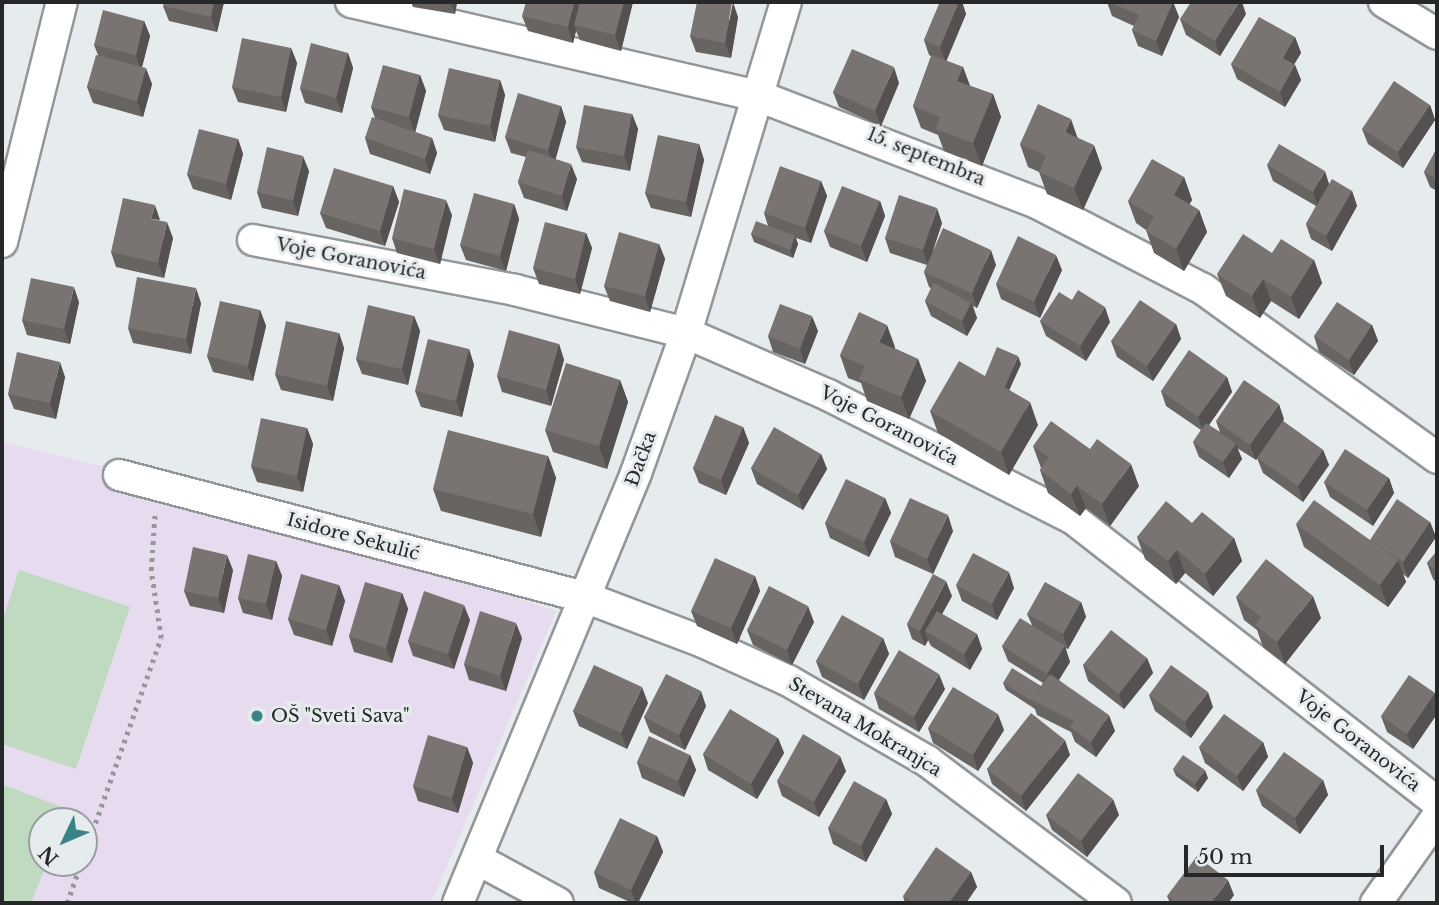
<!DOCTYPE html>
<meta charset="utf-8">
<style>
body{margin:0}
#map{position:relative;width:1439px;height:905px;overflow:hidden;background:#e6ebee;font-family:"Libre Baskerville",serif}
div>[style]{position:absolute}
[style*='--x']{left:calc(var(--x)*1px);top:calc(var(--y)*1px);width:calc(var(--w)*1px);rotate:calc(var(--a)*1deg)}
.education>*{inset:0;background:#e7dbef}
.green>*{inset:0;background:#bfdac0}
.path>*{height:4.5px;margin-top:-2.25px;transform-origin:0;background:repeating-linear-gradient(90deg,#95989a 0 3.5px,transparent 0 8.5px)}
.roads{filter:drop-shadow(2px 0 #929699) drop-shadow(-2px 0 #929699) drop-shadow(0 2px #929699) drop-shadow(0 -2px #929699)}
.minor>*{height:30px;margin:-15px;padding:0 15px;transform-origin:15px;border-radius:15px;background:#fff}
.wall>*{inset:0;background:#686462}
.shaded-wall>*{inset:0;background:#555150}
.building>*{inset:0;background:#797472}
.dots>*{width:19px;height:19px;translate:-50% -50%;box-sizing:border-box;border:4px solid #e6ebee;border-radius:50%}
span{translate:-50% -50%;white-space:nowrap;text-align:center;line-height:1.15;-webkit-text-stroke:6px #e6ebee;paint-order:stroke}
.street-label{font-size:18px;color:#252728}
.poi-label{font-size:18px;color:#252728}
.left{translate:0 -50%;text-align:left}
.frame{position:absolute;inset:0;border:4px solid #252728;pointer-events:none}
.north{position:absolute;left:28px;top:807px;width:70px;height:70px;box-sizing:border-box;background:#e6ebee;border:2px solid #999d9f;border-radius:50%;rotate:226deg;font-size:19px;font-weight:700;line-height:28px;text-align:center;color:#252728}
.north::after{content:'';display:block;margin:auto;width:24px;height:32px;background:#398286;clip-path:polygon(50% 0,100% 100%,50% 72%,0 100%)}
.scale{position:absolute;left:1184px;top:845px;width:200px;height:32px;box-sizing:border-box;border:4px solid #252728;border-top:0;padding-left:9px;font-size:21px;line-height:24px;white-space:nowrap;color:#252728;-webkit-text-stroke:5px #e6ebee;paint-order:stroke}
</style>
<div id="map">
<div class="education">
<i style="clip-path:polygon(evenodd,2px 442px,159px 480px,556px 611px,431px 903px,2px 903px,2px 442px,42px 821px,84px 821px,84px 863px,42px 863px,42px 821px)"></i>
</div>
<div class="green">
<i style="clip-path:polygon(19px 570px,130px 607px,76px 769px,2px 744px,2px 622px)"></i>
<i style="clip-path:polygon(2px 784px,67px 809px,63px 821px,42px 821px,47px 863px,31px 903px,2px 903px)"></i>
</div>
<div class="path">
<i style="--x:84;--y:855;--w:230;--a:-70.5"></i>
<i style="--x:161;--y:638;--w:69;--a:-98.4"></i>
<i style="--x:151;--y:570;--w:59;--a:-86.1"></i>
<i style="--x:67;--y:903;--w:42;--a:-70.7"></i>
</div>
<div class="roads">
<div class="minor">
<i style="--x:351;--y:2;--w:421;--a:13"></i>
<i style="--x:761;--y:97;--w:296;--a:21"></i>
<i style="--x:1037;--y:203;--w:187;--a:27.4"></i>
<i style="--x:1203;--y:289;--w:289;--a:35.8"></i>
<i style="--x:1384;--y:2;--w:62;--a:31.1"></i>
<i style="--x:253;--y:240;--w:267;--a:10.8"></i>
<i style="--x:515;--y:290;--w:176;--a:14.1"></i>
<i style="--x:686;--y:333;--w:155;--a:23.6"></i>
<i style="--x:828;--y:395;--w:273;--a:26.8"></i>
<i style="--x:1072;--y:518;--w:462;--a:37.9"></i>
<i style="--x:2;--y:242;--w:247;--a:-76"></i>
<i style="--x:119;--y:475;--w:484;--a:14.7"></i>
<i style="--x:587;--y:598;--w:124;--a:20.8"></i>
<i style="--x:703;--y:642;--w:94;--a:24.4"></i>
<i style="--x:789;--y:681;--w:160;--a:30.1"></i>
<i style="--x:927;--y:761;--w:236;--a:36.9"></i>
<i style="--x:477;--y:859;--w:92;--a:28.5"></i>
<i style="--x:458;--y:903;--w:465;--a:-67.5"></i>
<i style="--x:636;--y:473;--w:149;--a:-70.3"></i>
<i style="--x:686;--y:333;--w:346;--a:-73.2"></i>
<i style="--x:1376;--y:903;--w:105;--a:-54.7"></i>
</div>
</div>
<div class="wall">
<i style="clip-path:polygon(224px 2px,217px 32px,169px 21px,163px 6px)"></i>
<i style="clip-path:polygon(411px 2px,457px 2px,455px 14px,413px 7px)"></i>
<i style="clip-path:polygon(633px 2px,621px 51px,580px 40px,576px 31px,573px 43px,528px 31px,522px 16px)"></i>
<i style="clip-path:polygon(940px 2px,962px 2px,966px 14px,946px 61px,963px 67px,970px 86px,993px 94px,1001px 117px,982px 166px,944px 151px,938px 135px,921px 128px,913px 106px,931px 56px,929px 55px,924px 40px)"></i>
<i style="clip-path:polygon(1107px 2px,1173px 2px,1179px 17px,1162px 56px,1138px 46px,1132px 30px,1134px 26px,1112px 16px)"></i>
<i style="clip-path:polygon(1246px 14px,1220px 56px,1186px 35px,1180px 19px)"></i>
<i style="clip-path:polygon(738px 17px,731px 58px,696px 52px,690px 36px)"></i>
<i style="clip-path:polygon(144px 21px,150px 36px,142px 67px,152px 84px,143px 117px,93px 103px,87px 87px,98px 55px,94px 45px)"></i>
<i style="clip-path:polygon(1295px 37px,1301px 53px,1294px 64px,1295px 65px,1301px 80px,1285px 107px,1237px 79px,1231px 64px)"></i>
<i style="clip-path:polygon(291px 48px,297px 63px,286px 112px,238px 102px,232px 87px)"></i>
<i style="clip-path:polygon(348px 53px,353px 68px,342px 113px,305px 103px,300px 88px)"></i>
<i style="clip-path:polygon(420px 75px,426px 91px,415px 132px,432px 138px,437px 153px,430px 174px,370px 154px,365px 138px,375px 118px,371px 107px)"></i>
<i style="clip-path:polygon(500px 80px,505px 95px,495px 142px,444px 130px,438px 115px)"></i>
<i style="clip-path:polygon(899px 83px,881px 126px,839px 107px,833px 92px)"></i>
<i style="clip-path:polygon(1430px 105px,1435px 120px,1403px 168px,1368px 144px,1362px 129px)"></i>
<i style="clip-path:polygon(561px 106px,566px 122px,555px 159px,577px 179px,567px 211px,524px 198px,518px 182px,526px 157px,511px 153px,505px 137px)"></i>
<i style="clip-path:polygon(632px 114px,638px 129px,630px 171px,582px 162px,576px 147px)"></i>
<i style="clip-path:polygon(1077px 137px,1102px 168px,1083px 210px,1047px 194px,1039px 172px,1028px 167px,1020px 144px)"></i>
<i style="clip-path:polygon(238px 139px,243px 154px,231px 200px,193px 189px,187px 174px)"></i>
<i style="clip-path:polygon(699px 144px,704px 160px,691px 217px,651px 208px,645px 193px)"></i>
<i style="clip-path:polygon(1437px 148px,1437px 191px,1430px 187px,1424px 172px)"></i>
<i style="clip-path:polygon(1267px 165px,1352px 191px,1357px 206px,1332px 251px,1311px 239px,1306px 224px,1316px 206px,1273px 181px)"></i>
<i style="clip-path:polygon(309px 171px,298px 216px,262px 208px,257px 192px)"></i>
<i style="clip-path:polygon(1184px 177px,1192px 200px,1189px 204px,1199px 210px,1207px 232px,1184px 271px,1154px 253px,1146px 230px,1136px 223px,1128px 201px)"></i>
<i style="clip-path:polygon(821px 181px,827px 196px,811px 243px,796px 238px,798px 244px,793px 258px,754px 242px,751px 234px,768px 226px,764px 213px)"></i>
<i style="clip-path:polygon(393px 186px,399px 202px,385px 246px,326px 228px,320px 213px)"></i>
<i style="clip-path:polygon(880px 201px,885px 216px,867px 262px,830px 247px,824px 231px)"></i>
<i style="clip-path:polygon(514px 204px,519px 219px,506px 271px,466px 260px,460px 245px)"></i>
<i style="clip-path:polygon(452px 215px,440px 264px,397px 253px,392px 238px)"></i>
<i style="clip-path:polygon(942px 223px,933px 250px,996px 265px,977px 308px,973px 306px,977px 318px,967px 336px,931px 316px,925px 301px,931px 288px,929px 287px,924px 272px,927px 265px,890px 253px,885px 238px)"></i>
<i style="clip-path:polygon(586px 233px,592px 248px,580px 294px,539px 284px,533px 268px)"></i>
<i style="clip-path:polygon(173px 238px,164px 278px,116px 267px,111px 252px)"></i>
<i style="clip-path:polygon(659px 244px,665px 259px,650px 312px,610px 301px,604px 286px)"></i>
<i style="clip-path:polygon(1272px 253px,1314px 260px,1322px 283px,1299px 319px,1271px 301px,1260px 318px,1226px 296px,1217px 274px)"></i>
<i style="clip-path:polygon(1062px 270px,1040px 318px,1001px 299px,996px 284px)"></i>
<i style="clip-path:polygon(1072px 300px,1110px 322px,1086px 361px,1046px 336px,1040px 321px)"></i>
<i style="clip-path:polygon(79px 302px,70px 344px,27px 335px,22px 320px)"></i>
<i style="clip-path:polygon(201px 303px,191px 354px,133px 343px,128px 328px)"></i>
<i style="clip-path:polygon(260px 310px,266px 326px,253px 381px,213px 372px,207px 356px)"></i>
<i style="clip-path:polygon(414px 316px,420px 331px,408px 385px,362px 374px,356px 359px)"></i>
<i style="clip-path:polygon(1176px 324px,1181px 339px,1153px 381px,1117px 357px,1111px 341px)"></i>
<i style="clip-path:polygon(1372px 325px,1378px 341px,1354px 375px,1319px 352px,1314px 336px)"></i>
<i style="clip-path:polygon(818px 331px,805px 364px,773px 352px,768px 336px)"></i>
<i style="clip-path:polygon(339px 333px,344px 348px,333px 401px,281px 390px,275px 374px)"></i>
<i style="clip-path:polygon(559px 344px,564px 360px,551px 406px,502px 392px,497px 376px)"></i>
<i style="clip-path:polygon(895px 347px,894px 348px,918px 359px,926px 381px,909px 419px,867px 401px,861px 383px,848px 378px,840px 355px)"></i>
<i style="clip-path:polygon(469px 349px,474px 365px,462px 417px,421px 407px,415px 391px)"></i>
<i style="clip-path:polygon(1021px 364px,1009px 390px,1038px 425px,1009px 475px,938px 433px,930px 411px,985px 376px)"></i>
<i style="clip-path:polygon(65px 377px,56px 419px,14px 409px,8px 394px)"></i>
<i style="clip-path:polygon(1227px 377px,1232px 392px,1209px 425px,1220px 432px,1216px 421px,1284px 419px,1283px 421px,1323px 450px,1329px 465px,1303px 502px,1263px 473px,1257px 458px,1256px 460px,1237px 448px,1242px 459px,1229px 478px,1199px 457px,1193px 442px,1201px 430px,1166px 406px,1161px 391px)"></i>
<i style="clip-path:polygon(620px 380px,628px 402px,607px 469px,553px 452px,545px 430px)"></i>
<i style="clip-path:polygon(743px 427px,749px 443px,726px 495px,699px 483px,693px 468px)"></i>
<i style="clip-path:polygon(307px 428px,313px 444px,303px 492px,257px 482px,251px 466px)"></i>
<i style="clip-path:polygon(1033px 446px,1139px 486px,1110px 526px,1086px 508px,1080px 516px,1048px 493px,1040px 470px,1041px 468px)"></i>
<i style="clip-path:polygon(821px 454px,827px 469px,803px 510px,757px 484px,751px 468px)"></i>
<i style="clip-path:polygon(548px 456px,556px 478px,541px 537px,441px 511px,433px 489px)"></i>
<i style="clip-path:polygon(1389px 478px,1394px 493px,1373px 526px,1330px 497px,1324px 482px)"></i>
<i style="clip-path:polygon(885px 498px,891px 513px,869px 557px,830px 538px,825px 523px)"></i>
<i style="clip-path:polygon(1430px 522px,1436px 537px,1408px 578px,1403px 574px,1406px 582px,1388px 607px,1304px 547px,1296px 524px,1370px 540px)"></i>
<i style="clip-path:polygon(1192px 523px,1234px 538px,1242px 561px,1213px 596px,1185px 573px,1176px 584px,1145px 559px,1137px 537px)"></i>
<i style="clip-path:polygon(953px 531px,933px 574px,895px 557px,890px 541px)"></i>
<i style="clip-path:polygon(1437px 551px,1437px 583px,1433px 579px,1427px 563px)"></i>
<i style="clip-path:polygon(276px 561px,282px 576px,272px 620px,243px 613px,238px 598px)"></i>
<i style="clip-path:polygon(233px 570px,224px 613px,190px 606px,184px 591px)"></i>
<i style="clip-path:polygon(755px 576px,760px 591px,737px 644px,697px 626px,691px 611px)"></i>
<i style="clip-path:polygon(339px 585px,345px 601px,332px 646px,294px 635px,288px 619px)"></i>
<i style="clip-path:polygon(956px 585px,1014px 588px,997px 620px,962px 601px)"></i>
<i style="clip-path:polygon(402px 593px,408px 609px,392px 663px,354px 652px,349px 636px)"></i>
<i style="clip-path:polygon(952px 596px,942px 614px,977px 634px,982px 649px,970px 670px,931px 646px,928px 640px,925px 646px,912px 639px,907px 624px)"></i>
<i style="clip-path:polygon(1236px 597px,1321px 618px,1285px 664px,1263px 647px,1257px 630px,1244px 620px)"></i>
<i style="clip-path:polygon(1081px 602px,1086px 617px,1068px 649px,1065px 648px,1070px 662px,1059px 680px,1115px 731px,1096px 757px,1075px 742px,1071px 732px,1037px 715px,1035px 709px,1006px 690px,1003px 683px,1041px 686px,1043px 683px,1008px 661px,1002px 646px,1032px 625px,1027px 614px)"></i>
<i style="clip-path:polygon(470px 620px,454px 669px,413px 656px,408px 641px)"></i>
<i style="clip-path:polygon(814px 622px,792px 665px,753px 645px,747px 630px)"></i>
<i style="clip-path:polygon(522px 638px,506px 691px,469px 680px,464px 664px)"></i>
<i style="clip-path:polygon(883px 638px,889px 654px,864px 700px,822px 677px,816px 661px)"></i>
<i style="clip-path:polygon(1147px 658px,1153px 673px,1124px 709px,1088px 681px,1083px 665px)"></i>
<i style="clip-path:polygon(945px 689px,919px 732px,879px 709px,874px 693px)"></i>
<i style="clip-path:polygon(1435px 693px,1437px 699px,1437px 714px,1413px 749px,1387px 732px,1381px 716px)"></i>
<i style="clip-path:polygon(1149px 695px,1213px 707px,1191px 738px,1155px 711px)"></i>
<i style="clip-path:polygon(648px 703px,627px 749px,579px 726px,573px 711px)"></i>
<i style="clip-path:polygon(706px 706px,685px 750px,650px 732px,644px 717px)"></i>
<i style="clip-path:polygon(928px 728px,1004px 730px,978px 771px,933px 743px)"></i>
<i style="clip-path:polygon(778px 738px,784px 753px,757px 799px,708px 770px,703px 754px)"></i>
<i style="clip-path:polygon(1263px 742px,1268px 757px,1243px 791px,1205px 763px,1199px 747px)"></i>
<i style="clip-path:polygon(467px 747px,473px 763px,458px 813px,418px 801px,413px 786px)"></i>
<i style="clip-path:polygon(690px 755px,696px 770px,684px 797px,642px 778px,637px 762px)"></i>
<i style="clip-path:polygon(1070px 755px,1026px 811px,992px 784px,987px 769px)"></i>
<i style="clip-path:polygon(1173px 769px,1208px 778px,1198px 792px,1176px 776px)"></i>
<i style="clip-path:polygon(846px 771px,819px 817px,782px 796px,777px 781px)"></i>
<i style="clip-path:polygon(1323px 780px,1328px 795px,1300px 834px,1262px 806px,1256px 790px)"></i>
<i style="clip-path:polygon(886px 799px,892px 814px,866px 862px,833px 844px,828px 828px)"></i>
<i style="clip-path:polygon(1046px 815px,1119px 815px,1087px 857px,1052px 830px)"></i>
<i style="clip-path:polygon(657px 836px,663px 852px,638px 903px,632px 903px,599px 888px,594px 872px)"></i>
<i style="clip-path:polygon(971px 872px,977px 887px,966px 903px,905px 903px,903px 896px)"></i>
<i style="clip-path:polygon(1234px 895px,1228px 903px,1170px 903px,1167px 896px)"></i>
</div>
<div class="shaded-wall">
<i style="clip-path:polygon(2px 2px,5px 2px,2px 13px)"></i>
<i style="clip-path:polygon(214px 2px,224px 2px,217px 32px,211px 17px)"></i>
<i style="clip-path:polygon(450px 2px,457px 2px,455px 14px)"></i>
<i style="clip-path:polygon(574px 2px,582px 2px,574px 25px,576px 31px,573px 43px,568px 27px)"></i>
<i style="clip-path:polygon(624px 2px,633px 2px,621px 51px,615px 35px)"></i>
<i style="clip-path:polygon(733px 2px,738px 17px,731px 58px,725px 43px)"></i>
<i style="clip-path:polygon(959px 2px,962px 2px,966px 14px,946px 62px,940px 47px)"></i>
<i style="clip-path:polygon(1173px 2px,1179px 17px,1162px 56px,1156px 41px)"></i>
<i style="clip-path:polygon(1239px 2px,1242px 2px,1246px 14px,1220px 56px,1215px 41px)"></i>
<i style="clip-path:polygon(144px 21px,150px 36px,141px 71px,136px 55px)"></i>
<i style="clip-path:polygon(1295px 37px,1301px 53px,1289px 73px,1283px 58px)"></i>
<i style="clip-path:polygon(291px 48px,297px 63px,286px 112px,281px 97px)"></i>
<i style="clip-path:polygon(348px 53px,353px 68px,342px 113px,336px 98px)"></i>
<i style="clip-path:polygon(1295px 65px,1301px 80px,1285px 107px,1280px 92px)"></i>
<i style="clip-path:polygon(894px 67px,899px 83px,881px 126px,875px 111px)"></i>
<i style="clip-path:polygon(963px 67px,971px 89px,957px 81px)"></i>
<i style="clip-path:polygon(146px 68px,152px 84px,143px 117px,137px 101px)"></i>
<i style="clip-path:polygon(420px 75px,426px 91px,415px 133px,409px 117px)"></i>
<i style="clip-path:polygon(500px 80px,505px 95px,495px 142px,490px 126px)"></i>
<i style="clip-path:polygon(993px 94px,1001px 117px,982px 166px,973px 143px)"></i>
<i style="clip-path:polygon(1430px 105px,1435px 120px,1403px 168px,1398px 152px)"></i>
<i style="clip-path:polygon(561px 106px,566px 122px,554px 165px,548px 150px)"></i>
<i style="clip-path:polygon(632px 114px,638px 129px,630px 171px,624px 156px)"></i>
<i style="clip-path:polygon(1071px 119px,1079px 142px,1065px 132px)"></i>
<i style="clip-path:polygon(432px 138px,437px 153px,430px 174px,425px 159px)"></i>
<i style="clip-path:polygon(238px 139px,243px 154px,231px 200px,226px 184px)"></i>
<i style="clip-path:polygon(699px 144px,704px 160px,691px 217px,686px 202px)"></i>
<i style="clip-path:polygon(1094px 145px,1102px 168px,1083px 210px,1074px 188px)"></i>
<i style="clip-path:polygon(303px 156px,309px 171px,298px 216px,293px 201px)"></i>
<i style="clip-path:polygon(571px 164px,577px 179px,567px 211px,562px 196px)"></i>
<i style="clip-path:polygon(1325px 171px,1330px 187px,1318px 208px,1313px 192px)"></i>
<i style="clip-path:polygon(1184px 177px,1192px 200px,1182px 217px,1174px 195px)"></i>
<i style="clip-path:polygon(821px 181px,827px 196px,811px 243px,805px 228px)"></i>
<i style="clip-path:polygon(393px 186px,399px 202px,385px 246px,380px 231px)"></i>
<i style="clip-path:polygon(1352px 191px,1357px 206px,1332px 251px,1326px 236px)"></i>
<i style="clip-path:polygon(446px 200px,452px 215px,440px 264px,434px 249px)"></i>
<i style="clip-path:polygon(880px 201px,885px 216px,867px 262px,861px 246px)"></i>
<i style="clip-path:polygon(514px 204px,519px 219px,506px 271px,500px 256px)"></i>
<i style="clip-path:polygon(155px 205px,160px 220px,151px 219px)"></i>
<i style="clip-path:polygon(937px 208px,942px 223px,928px 266px,923px 250px)"></i>
<i style="clip-path:polygon(1199px 210px,1207px 232px,1184px 271px,1176px 249px)"></i>
<i style="clip-path:polygon(167px 222px,173px 238px,164px 278px,158px 263px)"></i>
<i style="clip-path:polygon(586px 233px,592px 248px,580px 294px,575px 279px)"></i>
<i style="clip-path:polygon(795px 236px,798px 244px,793px 258px,790px 250px)"></i>
<i style="clip-path:polygon(659px 244px,665px 259px,650px 312px,645px 296px)"></i>
<i style="clip-path:polygon(991px 250px,996px 265px,977px 308px,972px 293px)"></i>
<i style="clip-path:polygon(1056px 255px,1062px 270px,1040px 318px,1034px 302px)"></i>
<i style="clip-path:polygon(1314px 260px,1322px 283px,1299px 319px,1291px 297px)"></i>
<i style="clip-path:polygon(1263px 279px,1271px 301px,1260px 318px,1252px 296px)"></i>
<i style="clip-path:polygon(74px 287px,79px 302px,70px 344px,64px 329px)"></i>
<i style="clip-path:polygon(196px 288px,201px 303px,191px 354px,186px 339px)"></i>
<i style="clip-path:polygon(971px 303px,977px 318px,967px 336px,962px 321px)"></i>
<i style="clip-path:polygon(1105px 307px,1110px 322px,1086px 361px,1080px 346px)"></i>
<i style="clip-path:polygon(260px 310px,266px 326px,253px 381px,248px 366px)"></i>
<i style="clip-path:polygon(414px 316px,420px 331px,408px 385px,402px 369px)"></i>
<i style="clip-path:polygon(812px 316px,818px 331px,805px 364px,800px 349px)"></i>
<i style="clip-path:polygon(1176px 324px,1181px 339px,1153px 381px,1147px 366px)"></i>
<i style="clip-path:polygon(887px 325px,895px 347px,887px 364px,879px 342px)"></i>
<i style="clip-path:polygon(1372px 325px,1378px 341px,1354px 375px,1349px 360px)"></i>
<i style="clip-path:polygon(339px 333px,344px 348px,333px 401px,327px 386px)"></i>
<i style="clip-path:polygon(559px 344px,564px 360px,551px 406px,546px 390px)"></i>
<i style="clip-path:polygon(469px 349px,474px 365px,462px 417px,456px 401px)"></i>
<i style="clip-path:polygon(1018px 356px,1021px 364px,1007px 395px,1005px 387px)"></i>
<i style="clip-path:polygon(918px 359px,926px 381px,909px 419px,901px 397px)"></i>
<i style="clip-path:polygon(60px 362px,65px 377px,56px 419px,50px 403px)"></i>
<i style="clip-path:polygon(1227px 377px,1232px 392px,1204px 432px,1198px 417px)"></i>
<i style="clip-path:polygon(620px 380px,628px 402px,607px 469px,599px 446px)"></i>
<i style="clip-path:polygon(1030px 402px,1038px 425px,1009px 475px,1001px 452px)"></i>
<i style="clip-path:polygon(1279px 404px,1284px 419px,1256px 460px,1250px 445px)"></i>
<i style="clip-path:polygon(743px 427px,749px 443px,726px 495px,721px 480px)"></i>
<i style="clip-path:polygon(307px 428px,313px 444px,303px 492px,297px 476px)"></i>
<i style="clip-path:polygon(1236px 444px,1242px 459px,1229px 478px,1223px 462px)"></i>
<i style="clip-path:polygon(1323px 450px,1329px 465px,1303px 502px,1298px 486px)"></i>
<i style="clip-path:polygon(821px 454px,827px 469px,803px 510px,798px 495px)"></i>
<i style="clip-path:polygon(548px 456px,556px 478px,541px 537px,533px 514px)"></i>
<i style="clip-path:polygon(1131px 464px,1139px 486px,1110px 526px,1102px 504px)"></i>
<i style="clip-path:polygon(1389px 478px,1394px 493px,1373px 526px,1367px 510px)"></i>
<i style="clip-path:polygon(1077px 486px,1086px 508px,1080px 516px,1071px 494px)"></i>
<i style="clip-path:polygon(885px 498px,891px 513px,869px 557px,864px 542px)"></i>
<i style="clip-path:polygon(948px 515px,953px 531px,933px 574px,927px 559px)"></i>
<i style="clip-path:polygon(1430px 522px,1436px 537px,1408px 578px,1403px 562px)"></i>
<i style="clip-path:polygon(1234px 538px,1242px 561px,1213px 596px,1205px 574px)"></i>
<i style="clip-path:polygon(1177px 550px,1185px 573px,1176px 584px,1168px 561px)"></i>
<i style="clip-path:polygon(227px 555px,233px 570px,224px 613px,218px 598px)"></i>
<i style="clip-path:polygon(1398px 560px,1406px 582px,1388px 607px,1380px 585px)"></i>
<i style="clip-path:polygon(276px 561px,282px 576px,272px 620px,266px 604px)"></i>
<i style="clip-path:polygon(1009px 572px,1014px 588px,997px 620px,992px 604px)"></i>
<i style="clip-path:polygon(755px 576px,760px 591px,737px 644px,731px 628px)"></i>
<i style="clip-path:polygon(946px 581px,952px 596px,931px 634px,925px 631px,928px 640px,925px 646px,920px 631px)"></i>
<i style="clip-path:polygon(339px 585px,345px 601px,332px 646px,326px 630px)"></i>
<i style="clip-path:polygon(402px 593px,408px 609px,392px 663px,386px 648px)"></i>
<i style="clip-path:polygon(1313px 596px,1321px 618px,1285px 664px,1277px 642px)"></i>
<i style="clip-path:polygon(1081px 602px,1086px 617px,1068px 649px,1063px 634px)"></i>
<i style="clip-path:polygon(464px 605px,470px 620px,454px 669px,448px 654px)"></i>
<i style="clip-path:polygon(808px 606px,814px 622px,792px 665px,787px 650px)"></i>
<i style="clip-path:polygon(516px 623px,522px 638px,506px 691px,500px 676px)"></i>
<i style="clip-path:polygon(977px 634px,982px 649px,970px 670px,964px 654px)"></i>
<i style="clip-path:polygon(883px 638px,889px 654px,864px 700px,858px 684px)"></i>
<i style="clip-path:polygon(1065px 646px,1070px 662px,1053px 689px,1047px 674px)"></i>
<i style="clip-path:polygon(1147px 658px,1153px 673px,1124px 709px,1119px 694px)"></i>
<i style="clip-path:polygon(939px 674px,945px 689px,919px 732px,914px 717px)"></i>
<i style="clip-path:polygon(642px 687px,648px 703px,627px 749px,621px 733px)"></i>
<i style="clip-path:polygon(701px 691px,706px 706px,685px 750px,679px 735px)"></i>
<i style="clip-path:polygon(1208px 692px,1213px 707px,1191px 738px,1185px 722px)"></i>
<i style="clip-path:polygon(1435px 693px,1437px 699px,1437px 714px,1413px 749px,1407px 734px)"></i>
<i style="clip-path:polygon(998px 714px,1004px 730px,978px 771px,973px 755px)"></i>
<i style="clip-path:polygon(1109px 715px,1115px 731px,1096px 757px,1091px 742px)"></i>
<i style="clip-path:polygon(778px 738px,784px 753px,757px 799px,751px 784px)"></i>
<i style="clip-path:polygon(1065px 740px,1070px 755px,1026px 811px,1021px 796px)"></i>
<i style="clip-path:polygon(1263px 742px,1268px 757px,1243px 791px,1237px 776px)"></i>
<i style="clip-path:polygon(467px 747px,473px 763px,458px 813px,452px 798px)"></i>
<i style="clip-path:polygon(690px 755px,696px 770px,684px 797px,678px 781px)"></i>
<i style="clip-path:polygon(840px 756px,846px 771px,819px 817px,814px 802px)"></i>
<i style="clip-path:polygon(1205px 770px,1208px 778px,1198px 792px,1195px 784px)"></i>
<i style="clip-path:polygon(1323px 780px,1328px 795px,1300px 834px,1295px 818px)"></i>
<i style="clip-path:polygon(886px 799px,892px 814px,866px 862px,861px 846px)"></i>
<i style="clip-path:polygon(1113px 799px,1119px 815px,1087px 857px,1081px 841px)"></i>
<i style="clip-path:polygon(657px 836px,663px 852px,638px 903px,636px 903px,631px 890px)"></i>
<i style="clip-path:polygon(971px 872px,977px 887px,966px 903px,949px 903px)"></i>
<i style="clip-path:polygon(1228px 880px,1234px 895px,1228px 903px,1211px 903px)"></i>
</div>
<div class="building">
<i style="clip-path:polygon(164px 2px,214px 2px,211px 17px,163px 6px)"></i>
<i style="clip-path:polygon(526px 2px,574px 2px,568px 27px,522px 16px)"></i>
<i style="clip-path:polygon(580px 2px,624px 2px,615px 35px,574px 25px)"></i>
<i style="clip-path:polygon(697px 2px,732px 2px,725px 43px,690px 36px)"></i>
<i style="clip-path:polygon(940px 2px,959px 2px,940px 47px,924px 40px)"></i>
<i style="clip-path:polygon(1109px 2px,1173px 2px,1156px 41px,1132px 30px,1139px 15px)"></i>
<i style="clip-path:polygon(1191px 2px,1239px 2px,1215px 41px,1180px 19px)"></i>
<i style="clip-path:polygon(103px 10px,144px 21px,136px 55px,94px 45px)"></i>
<i style="clip-path:polygon(1259px 17px,1295px 37px,1283px 58px,1295px 65px,1280px 92px,1231px 64px)"></i>
<i style="clip-path:polygon(242px 38px,291px 48px,281px 97px,232px 87px)"></i>
<i style="clip-path:polygon(311px 43px,348px 53px,336px 98px,300px 88px)"></i>
<i style="clip-path:polygon(852px 49px,894px 67px,875px 111px,833px 92px)"></i>
<i style="clip-path:polygon(96px 55px,146px 68px,137px 101px,87px 87px)"></i>
<i style="clip-path:polygon(932px 55px,963px 67px,957px 81px,993px 94px,973px 143px,936px 129px,940px 117px,913px 106px)"></i>
<i style="clip-path:polygon(383px 65px,420px 75px,409px 117px,371px 107px)"></i>
<i style="clip-path:polygon(449px 68px,500px 80px,490px 126px,438px 115px)"></i>
<i style="clip-path:polygon(1394px 81px,1430px 105px,1398px 152px,1362px 129px)"></i>
<i style="clip-path:polygon(518px 93px,561px 106px,548px 150px,505px 137px)"></i>
<i style="clip-path:polygon(1038px 104px,1071px 119px,1065px 132px,1094px 145px,1074px 188px,1039px 172px,1046px 156px,1020px 144px)"></i>
<i style="clip-path:polygon(584px 105px,632px 114px,624px 156px,576px 147px)"></i>
<i style="clip-path:polygon(372px 117px,432px 138px,425px 159px,365px 138px)"></i>
<i style="clip-path:polygon(199px 129px,238px 139px,226px 184px,187px 174px)"></i>
<i style="clip-path:polygon(658px 135px,699px 144px,686px 202px,645px 193px)"></i>
<i style="clip-path:polygon(1279px 144px,1325px 171px,1313px 192px,1267px 165px)"></i>
<i style="clip-path:polygon(267px 147px,303px 156px,293px 201px,257px 192px)"></i>
<i style="clip-path:polygon(1437px 148px,1437px 179px,1424px 172px)"></i>
<i style="clip-path:polygon(528px 150px,571px 164px,562px 196px,518px 182px)"></i>
<i style="clip-path:polygon(1152px 159px,1184px 177px,1174px 195px,1199px 210px,1176px 249px,1146px 231px,1154px 217px,1128px 201px)"></i>
<i style="clip-path:polygon(780px 166px,821px 181px,805px 228px,764px 213px)"></i>
<i style="clip-path:polygon(334px 168px,393px 186px,380px 231px,320px 213px)"></i>
<i style="clip-path:polygon(1332px 179px,1352px 191px,1326px 236px,1306px 224px)"></i>
<i style="clip-path:polygon(842px 186px,880px 201px,861px 246px,824px 231px)"></i>
<i style="clip-path:polygon(404px 189px,446px 200px,434px 249px,392px 238px)"></i>
<i style="clip-path:polygon(474px 193px,514px 204px,500px 256px,460px 245px)"></i>
<i style="clip-path:polygon(899px 195px,937px 208px,923px 250px,885px 238px)"></i>
<i style="clip-path:polygon(123px 198px,155px 205px,151px 219px,167px 222px,158px 263px,111px 252px)"></i>
<i style="clip-path:polygon(756px 221px,795px 236px,790px 250px,751px 234px)"></i>
<i style="clip-path:polygon(545px 222px,586px 233px,575px 279px,533px 268px)"></i>
<i style="clip-path:polygon(943px 228px,991px 250px,972px 293px,924px 272px)"></i>
<i style="clip-path:polygon(619px 232px,659px 244px,645px 296px,604px 286px)"></i>
<i style="clip-path:polygon(1243px 234px,1272px 253px,1281px 239px,1314px 260px,1291px 297px,1263px 279px,1252px 296px,1217px 274px)"></i>
<i style="clip-path:polygon(1018px 236px,1056px 255px,1034px 302px,996px 284px)"></i>
<i style="clip-path:polygon(137px 277px,196px 288px,186px 339px,128px 328px)"></i>
<i style="clip-path:polygon(31px 278px,74px 287px,64px 329px,22px 320px)"></i>
<i style="clip-path:polygon(934px 283px,971px 303px,962px 321px,925px 301px)"></i>
<i style="clip-path:polygon(1078px 290px,1105px 307px,1080px 346px,1040px 321px,1059px 292px,1072px 300px)"></i>
<i style="clip-path:polygon(1140px 300px,1176px 324px,1147px 366px,1111px 341px)"></i>
<i style="clip-path:polygon(220px 301px,260px 310px,248px 366px,207px 356px)"></i>
<i style="clip-path:polygon(1337px 302px,1372px 325px,1349px 360px,1314px 336px)"></i>
<i style="clip-path:polygon(780px 304px,812px 316px,800px 349px,768px 336px)"></i>
<i style="clip-path:polygon(368px 305px,414px 316px,402px 369px,356px 359px)"></i>
<i style="clip-path:polygon(859px 312px,887px 325px,879px 342px,918px 359px,901px 397px,859px 379px,865px 366px,840px 355px)"></i>
<i style="clip-path:polygon(286px 321px,339px 333px,327px 386px,275px 374px)"></i>
<i style="clip-path:polygon(509px 330px,559px 344px,546px 390px,497px 376px)"></i>
<i style="clip-path:polygon(428px 339px,469px 349px,456px 401px,415px 391px)"></i>
<i style="clip-path:polygon(997px 347px,1018px 356px,1005px 387px,985px 376px)"></i>
<i style="clip-path:polygon(1189px 350px,1227px 377px,1198px 417px,1161px 391px)"></i>
<i style="clip-path:polygon(17px 352px,60px 362px,50px 403px,8px 394px)"></i>
<i style="clip-path:polygon(959px 361px,1030px 402px,1001px 452px,930px 411px)"></i>
<i style="clip-path:polygon(566px 363px,620px 380px,599px 446px,545px 430px)"></i>
<i style="clip-path:polygon(1244px 380px,1279px 404px,1250px 445px,1216px 421px)"></i>
<i style="clip-path:polygon(715px 415px,743px 427px,721px 480px,693px 468px)"></i>
<i style="clip-path:polygon(261px 418px,307px 428px,297px 476px,251px 466px)"></i>
<i style="clip-path:polygon(1051px 421px,1090px 449px,1097px 439px,1131px 464px,1102px 504px,1077px 486px,1071px 494px,1040px 470px,1049px 457px,1033px 446px)"></i>
<i style="clip-path:polygon(1283px 421px,1323px 450px,1298px 486px,1257px 458px)"></i>
<i style="clip-path:polygon(1206px 423px,1236px 444px,1223px 462px,1193px 442px)"></i>
<i style="clip-path:polygon(774px 427px,821px 454px,798px 495px,751px 468px)"></i>
<i style="clip-path:polygon(448px 430px,548px 456px,533px 514px,433px 489px)"></i>
<i style="clip-path:polygon(1345px 449px,1389px 478px,1367px 510px,1324px 482px)"></i>
<i style="clip-path:polygon(846px 479px,885px 498px,864px 542px,825px 523px)"></i>
<i style="clip-path:polygon(910px 498px,948px 515px,927px 559px,890px 541px)"></i>
<i style="clip-path:polygon(1397px 499px,1430px 522px,1403px 562px,1370px 540px)"></i>
<i style="clip-path:polygon(1314px 500px,1398px 560px,1380px 585px,1296px 524px)"></i>
<i style="clip-path:polygon(1166px 501px,1192px 523px,1202px 512px,1234px 538px,1205px 574px,1177px 550px,1168px 561px,1137px 537px)"></i>
<i style="clip-path:polygon(193px 547px,227px 555px,218px 598px,184px 591px)"></i>
<i style="clip-path:polygon(1437px 551px,1437px 572px,1427px 563px)"></i>
<i style="clip-path:polygon(973px 553px,1009px 572px,992px 604px,956px 585px)"></i>
<i style="clip-path:polygon(248px 554px,276px 561px,266px 604px,238px 598px)"></i>
<i style="clip-path:polygon(715px 558px,755px 576px,731px 628px,691px 611px)"></i>
<i style="clip-path:polygon(1266px 559px,1313px 596px,1277px 642px,1255px 625px,1261px 617px,1236px 597px)"></i>
<i style="clip-path:polygon(301px 574px,339px 585px,326px 630px,288px 619px)"></i>
<i style="clip-path:polygon(933px 574px,946px 581px,920px 631px,907px 624px)"></i>
<i style="clip-path:polygon(365px 582px,402px 593px,386px 648px,349px 636px)"></i>
<i style="clip-path:polygon(1045px 582px,1081px 602px,1063px 634px,1027px 614px)"></i>
<i style="clip-path:polygon(769px 586px,808px 606px,787px 650px,747px 630px)"></i>
<i style="clip-path:polygon(424px 591px,464px 605px,448px 654px,408px 641px)"></i>
<i style="clip-path:polygon(480px 611px,516px 623px,500px 676px,464px 664px)"></i>
<i style="clip-path:polygon(937px 611px,977px 634px,964px 654px,925px 631px)"></i>
<i style="clip-path:polygon(842px 615px,883px 638px,858px 684px,816px 661px)"></i>
<i style="clip-path:polygon(1020px 618px,1065px 646px,1047px 674px,1002px 646px)"></i>
<i style="clip-path:polygon(1111px 630px,1147px 658px,1119px 694px,1083px 665px)"></i>
<i style="clip-path:polygon(899px 650px,939px 674px,914px 717px,874px 693px)"></i>
<i style="clip-path:polygon(594px 665px,642px 687px,621px 733px,573px 711px)"></i>
<i style="clip-path:polygon(1171px 665px,1208px 692px,1185px 722px,1149px 695px)"></i>
<i style="clip-path:polygon(1012px 668px,1041px 686px,1032px 700px,1032px 701px,1003px 683px)"></i>
<i style="clip-path:polygon(666px 674px,701px 691px,679px 735px,644px 717px)"></i>
<i style="clip-path:polygon(1050px 674px,1109px 715px,1091px 742px,1070px 727px,1074px 721px,1032px 700px)"></i>
<i style="clip-path:polygon(1409px 675px,1435px 693px,1407px 734px,1381px 716px)"></i>
<i style="clip-path:polygon(953px 687px,998px 714px,973px 755px,928px 728px)"></i>
<i style="clip-path:polygon(730px 709px,778px 738px,751px 784px,703px 754px)"></i>
<i style="clip-path:polygon(1031px 713px,1065px 740px,1021px 796px,987px 769px)"></i>
<i style="clip-path:polygon(1224px 714px,1263px 742px,1237px 776px,1199px 747px)"></i>
<i style="clip-path:polygon(803px 734px,840px 756px,814px 802px,777px 781px)"></i>
<i style="clip-path:polygon(428px 735px,467px 747px,452px 798px,413px 786px)"></i>
<i style="clip-path:polygon(649px 736px,690px 755px,678px 781px,637px 762px)"></i>
<i style="clip-path:polygon(1284px 752px,1323px 780px,1295px 818px,1256px 790px)"></i>
<i style="clip-path:polygon(1183px 755px,1205px 770px,1195px 784px,1173px 769px)"></i>
<i style="clip-path:polygon(1078px 773px,1113px 799px,1081px 841px,1046px 815px)"></i>
<i style="clip-path:polygon(854px 781px,886px 799px,861px 846px,828px 828px)"></i>
<i style="clip-path:polygon(620px 818px,657px 836px,631px 890px,594px 872px)"></i>
<i style="clip-path:polygon(936px 847px,971px 872px,949px 903px,914px 903px,903px 896px)"></i>
<i style="clip-path:polygon(1197px 856px,1228px 880px,1211px 903px,1177px 903px,1167px 896px)"></i>
</div>
<div class="dots">
<i style="left:257px;top:716px;background:#398286"></i>
</div>
<div class="street-label">
<span style="left:926px;top:157px;rotate:22deg">15. septembra</span>
<span style="left:351px;top:259px;rotate:11deg">Voje Goranovića</span>
<span style="left:889px;top:426px;rotate:27deg">Voje Goranovića</span>
<span style="left:641px;top:459px;rotate:-70deg">Đačka</span>
<span style="left:353px;top:537px;rotate:15deg">Isidore Sekulić</span>
<span style="left:865px;top:727px;rotate:31deg">Stevana Mokranjca</span>
<span style="left:1358px;top:741px;rotate:38deg">Voje Goranovića</span>
</div>
<div class="poi-label">
<span class="left" style="left:271px;top:716px">OŠ "Sveti Sava"</span>
</div>
<div class="frame"></div>
<div class="north">N</div>
<div class="scale">50 m</div>
</div>
